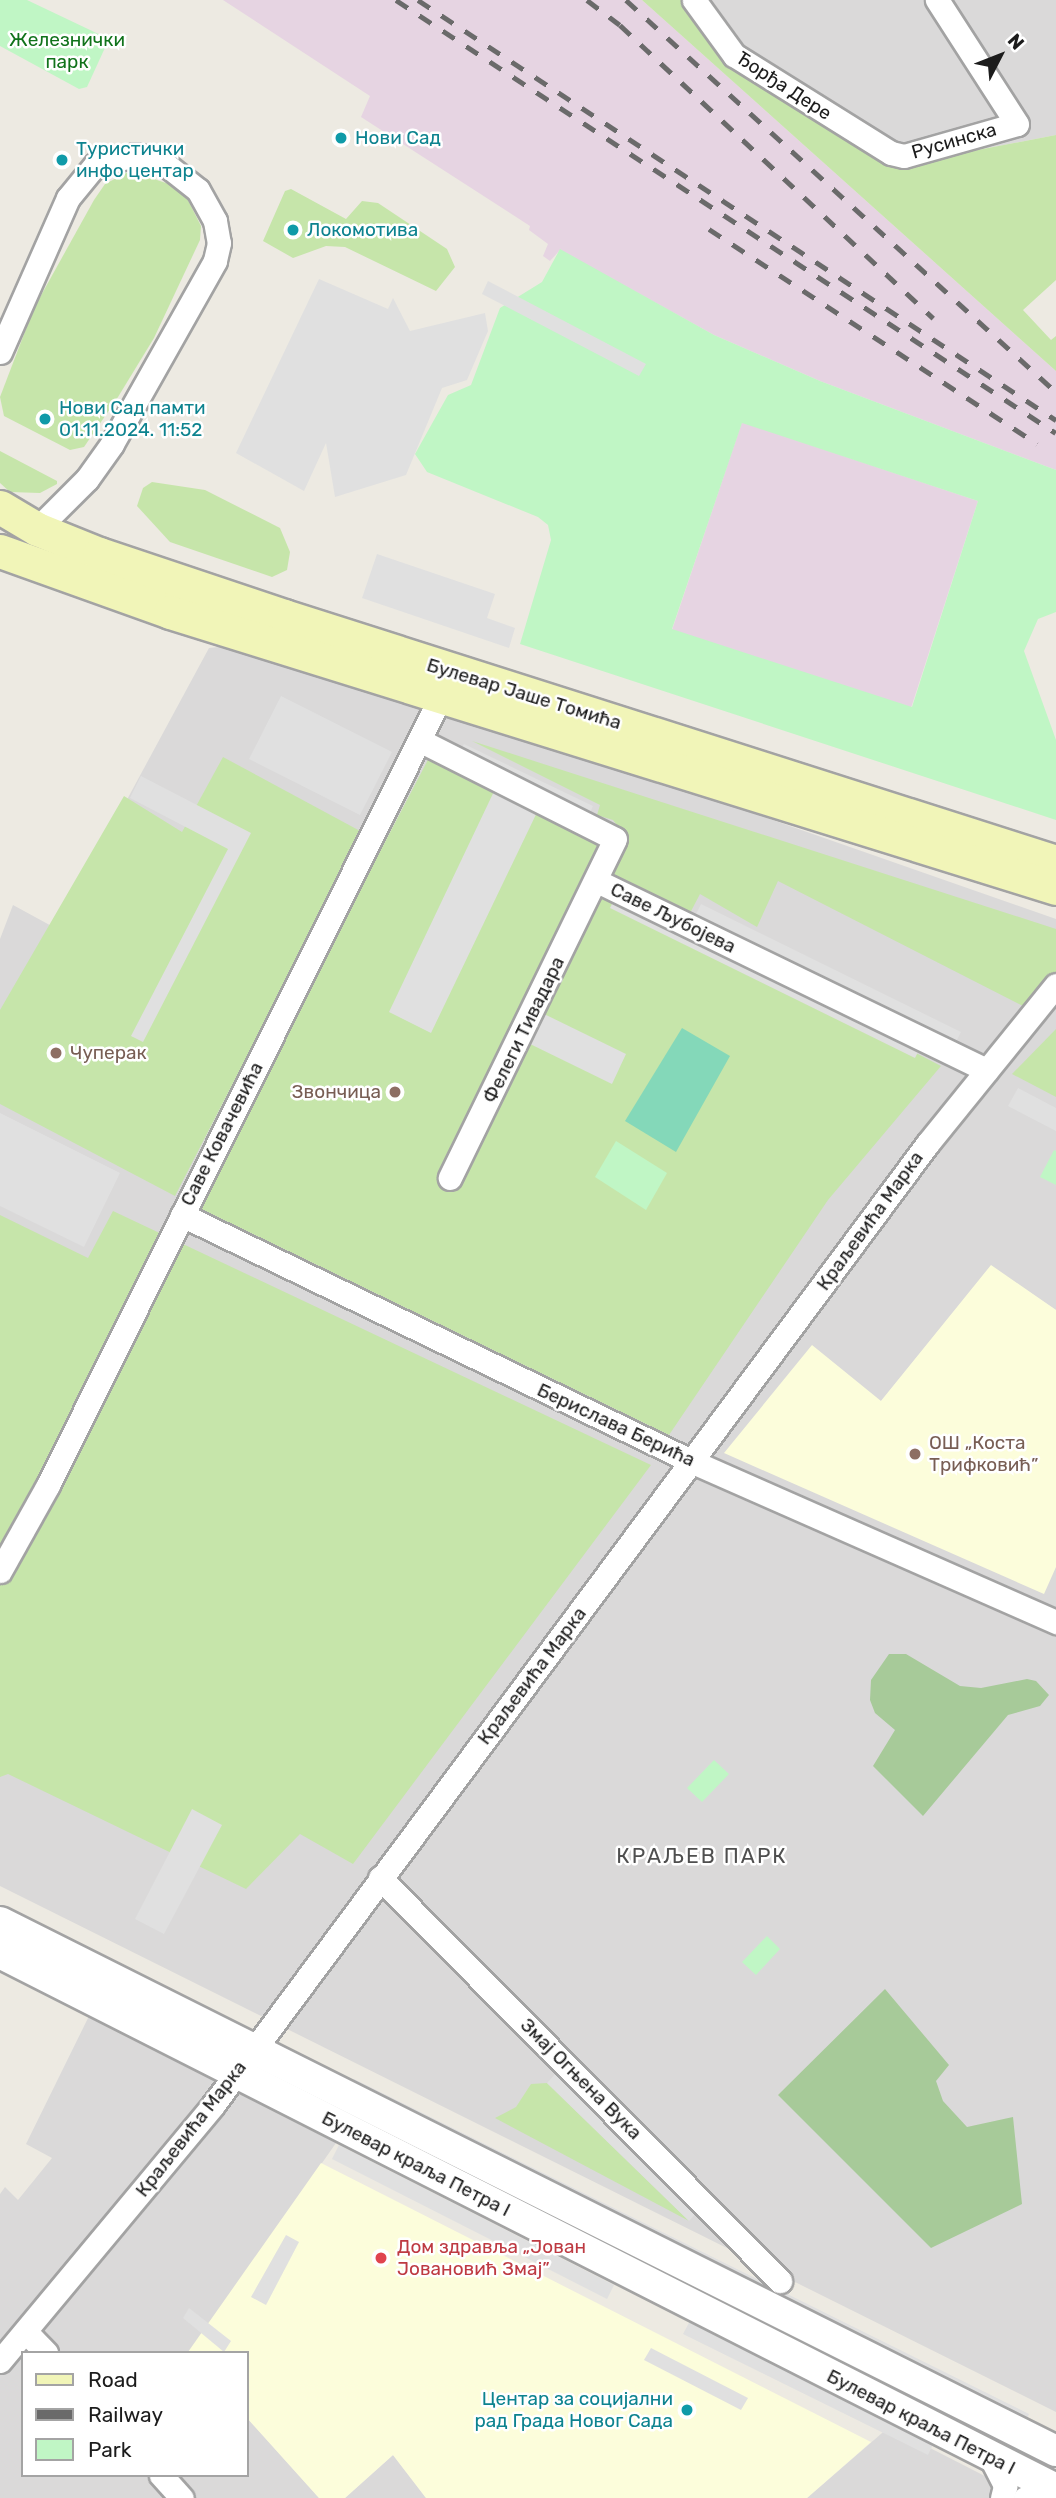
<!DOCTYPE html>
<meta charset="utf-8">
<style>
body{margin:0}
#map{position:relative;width:1056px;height:2498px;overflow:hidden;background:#edeae2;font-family:Rubik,sans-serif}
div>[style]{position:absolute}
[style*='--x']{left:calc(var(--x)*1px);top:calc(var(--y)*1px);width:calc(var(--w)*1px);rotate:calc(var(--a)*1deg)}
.residential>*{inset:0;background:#dad9d9}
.industrial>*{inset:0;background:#e6d4e2}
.education>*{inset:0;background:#fcfddb}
.grass>*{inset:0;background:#c6e5aa}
.forest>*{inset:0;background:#a7ca99}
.park>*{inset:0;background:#c0f6c5}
.pitch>*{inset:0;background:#84d8b9}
.parking>*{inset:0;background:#e0e0e0}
.roads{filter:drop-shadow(2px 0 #a3a3a3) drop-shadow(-2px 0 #a3a3a3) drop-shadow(0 2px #a3a3a3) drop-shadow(0 -2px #a3a3a3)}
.minor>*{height:23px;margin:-11.5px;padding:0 11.5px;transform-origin:11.5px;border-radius:11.5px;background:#fff}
.tertiary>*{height:30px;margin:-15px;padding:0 15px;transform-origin:15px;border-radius:15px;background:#fff}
.secondary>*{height:33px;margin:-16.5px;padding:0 16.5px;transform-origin:16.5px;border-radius:16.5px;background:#f1f5b8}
.rail>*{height:5px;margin-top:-2.5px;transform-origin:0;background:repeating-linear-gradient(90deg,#6a6a6a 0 14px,transparent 0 28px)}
.dots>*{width:19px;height:19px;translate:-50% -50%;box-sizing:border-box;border:4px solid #fff;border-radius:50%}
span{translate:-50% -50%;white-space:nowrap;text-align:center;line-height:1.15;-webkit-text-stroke:5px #fff;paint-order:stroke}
.park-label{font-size:19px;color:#11731b}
.street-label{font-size:19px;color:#1c1c1c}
.culture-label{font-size:19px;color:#0d838f}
.left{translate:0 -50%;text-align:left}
.right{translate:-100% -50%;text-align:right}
.education-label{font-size:19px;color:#785e54}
.health-label{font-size:19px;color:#be3a42}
.neighbourhood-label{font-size:21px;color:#4f4f4f;letter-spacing:2px}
.legend{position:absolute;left:21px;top:2351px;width:228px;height:126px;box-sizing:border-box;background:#fff;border:2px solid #a4a4a4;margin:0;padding:9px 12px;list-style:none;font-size:21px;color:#1c1c1c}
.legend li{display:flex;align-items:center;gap:14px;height:35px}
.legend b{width:35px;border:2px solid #a4a4a4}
.north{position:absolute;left:965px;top:21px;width:70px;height:70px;-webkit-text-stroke:5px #fff;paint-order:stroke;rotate:48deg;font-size:19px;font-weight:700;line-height:28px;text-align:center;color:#1c1c1c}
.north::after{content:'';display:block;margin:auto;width:24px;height:32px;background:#1c1c1c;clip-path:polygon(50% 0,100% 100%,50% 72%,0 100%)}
</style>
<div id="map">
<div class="residential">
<i style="clip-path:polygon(681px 0,1056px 0,1056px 135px,894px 166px,730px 63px)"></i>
<i style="clip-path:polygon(237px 645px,581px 753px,1056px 919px,1056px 1310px,991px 1266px,881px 1401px,1056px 1566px,1056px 2412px,0 1886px,0 939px,13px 905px,57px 929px,209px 648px)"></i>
<i style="clip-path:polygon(90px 2014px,336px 2143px,189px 2353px,23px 2353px,23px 2475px,247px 2475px,247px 2418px,319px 2498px,0 2498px,0 2194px,5px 2187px,18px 2200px,52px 2158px,26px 2144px)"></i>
<i style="clip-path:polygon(889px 2427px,1028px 2498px,807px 2498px)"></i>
<i style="clip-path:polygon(393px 2455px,426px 2498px,345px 2498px)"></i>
</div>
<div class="industrial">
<i style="clip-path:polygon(223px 0,642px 0,1056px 371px,1056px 470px,820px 381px,714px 335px,560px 250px,550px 261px,543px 256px,548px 244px,529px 230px,530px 226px,361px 117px,370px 96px)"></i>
<i style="clip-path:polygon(742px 422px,978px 501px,911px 708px,672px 630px)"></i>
</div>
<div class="education">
<i style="clip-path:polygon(991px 1265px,1056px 1310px,1056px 1567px,1044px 1594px,724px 1453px,812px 1345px,881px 1401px)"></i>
<i style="clip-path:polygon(321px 2163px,871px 2442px,807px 2498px,426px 2498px,393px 2455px,345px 2498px,319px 2498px,247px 2418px,247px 2353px,188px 2352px)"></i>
</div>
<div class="grass">
<i style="clip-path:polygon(642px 0,681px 0,730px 63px,894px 166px,1056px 135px,1056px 280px,1023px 310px,1051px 340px,1056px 336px,1056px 371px)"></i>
<i style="clip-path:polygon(130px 171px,169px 184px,187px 198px,201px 226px,200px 240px,154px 338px,118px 397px,84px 447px,70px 450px,4px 416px,0 397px,34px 308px,94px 200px,105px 184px)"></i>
<i style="clip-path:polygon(291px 189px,346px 219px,362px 201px,378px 203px,447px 249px,455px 267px,436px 291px,345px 247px,326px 246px,293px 258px,263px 241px,285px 191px)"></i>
<i style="clip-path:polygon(0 451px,57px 481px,57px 484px,40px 493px,10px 492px,0 483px)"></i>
<i style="clip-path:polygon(152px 482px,205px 490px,280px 528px,290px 552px,287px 570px,272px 577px,170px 542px,137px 506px,143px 488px)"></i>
<i style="clip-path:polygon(472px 741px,1056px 929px,1056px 975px,1027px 1008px,778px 881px,757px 927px,700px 894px,689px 915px,610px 873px,626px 837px,613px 820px,597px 815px,600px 805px)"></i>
<i style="clip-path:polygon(431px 754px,604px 844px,586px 882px,941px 1066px,828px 1200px,669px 1435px,195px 1206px)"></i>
<i style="clip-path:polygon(223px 757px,362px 832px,175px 1196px,0 1104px,0 1010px,124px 796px,182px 832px)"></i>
<i style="clip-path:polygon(1056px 1029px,1056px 1097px,1012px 1074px)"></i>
<i style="clip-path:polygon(113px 1211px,651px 1465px,353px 1864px,300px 1834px,246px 1889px,8px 1774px,0 1777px,0 1215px,88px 1258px)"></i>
<i style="clip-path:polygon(547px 2083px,689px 2221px,495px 2118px,516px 2107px,531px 2084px)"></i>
</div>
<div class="forest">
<i style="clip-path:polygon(889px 1654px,906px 1654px,960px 1686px,981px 1688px,1027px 1679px,1036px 1681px,1049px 1695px,1040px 1706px,1008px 1715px,923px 1816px,873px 1766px,895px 1730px,875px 1713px,870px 1700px,871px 1680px)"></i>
<i style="clip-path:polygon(885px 1989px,949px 2065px,936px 2081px,943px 2101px,967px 2127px,1013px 2117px,1022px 2204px,931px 2248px,778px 2095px)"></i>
</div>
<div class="park">
<i style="clip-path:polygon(0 0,27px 0,109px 39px,87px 87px,79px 89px,0 46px)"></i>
<i style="clip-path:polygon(evenodd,560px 249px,714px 335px,820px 381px,1056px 470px,1056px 612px,1038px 619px,1024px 651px,1056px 740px,1056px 820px,520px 644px,551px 540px,548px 525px,538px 517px,427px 472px,415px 454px,448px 395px,471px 385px,500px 308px,542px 282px,560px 249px,742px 423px,978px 501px,912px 707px,672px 629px,742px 423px)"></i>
<i style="clip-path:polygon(616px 1141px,667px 1173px,646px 1210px,595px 1177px)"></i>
<i style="clip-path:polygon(1054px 1150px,1056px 1151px,1056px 1185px,1040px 1177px)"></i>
<i style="clip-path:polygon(714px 1760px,729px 1774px,702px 1802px,687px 1788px)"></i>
<i style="clip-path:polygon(767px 1936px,780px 1949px,756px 1975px,742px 1962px)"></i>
</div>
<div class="pitch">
<i style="clip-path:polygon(682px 1028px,730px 1056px,676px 1152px,625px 1121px)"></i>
</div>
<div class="parking">
<i style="clip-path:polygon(319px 279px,388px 309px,393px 298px,410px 331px,485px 313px,488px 331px,467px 380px,442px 388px,406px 475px,335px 497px,326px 443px,304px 491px,236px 453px)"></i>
<i style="clip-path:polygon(488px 281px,646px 364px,639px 376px,482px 294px)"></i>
<i style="clip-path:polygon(377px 554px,495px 594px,487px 618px,515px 628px,509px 648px,362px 598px)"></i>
<i style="clip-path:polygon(281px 696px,392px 752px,360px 815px,249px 759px)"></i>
<i style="clip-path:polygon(464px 744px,593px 806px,584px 825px,541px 804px,431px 1033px,389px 1012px,498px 783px,455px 762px)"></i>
<i style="clip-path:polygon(141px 776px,251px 833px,143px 1042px,131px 1036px,228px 849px,130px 798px)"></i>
<i style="clip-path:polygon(617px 894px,922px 1044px,915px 1058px,610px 908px)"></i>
<i style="clip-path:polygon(701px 904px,961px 1032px,953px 1048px,693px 920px)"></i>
<i style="clip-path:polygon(540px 1012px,626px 1054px,612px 1084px,526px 1042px)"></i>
<i style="clip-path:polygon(1018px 1088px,1056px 1108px,1056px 1131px,1008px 1106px)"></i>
<i style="clip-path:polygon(0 1113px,120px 1173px,84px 1247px,0 1206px)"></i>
<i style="clip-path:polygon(192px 1809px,222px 1825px,164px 1934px,135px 1919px)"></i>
<i style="clip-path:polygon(557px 2072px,699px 2210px,689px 2221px,547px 2083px)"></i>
<i style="clip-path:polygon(354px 2079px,1029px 2414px,1025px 2423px,349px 2088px)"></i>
<i style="clip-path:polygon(339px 2145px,614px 2285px,607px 2299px,332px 2159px)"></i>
<i style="clip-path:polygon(286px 2235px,299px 2242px,266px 2305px,251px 2297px)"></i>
<i style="clip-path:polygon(189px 2308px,231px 2341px,224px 2352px,183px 2318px)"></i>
<i style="clip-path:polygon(690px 2321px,934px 2442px,928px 2455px,683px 2334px)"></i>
<i style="clip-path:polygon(651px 2348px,748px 2398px,741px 2410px,644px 2360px)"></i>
</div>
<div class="roads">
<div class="minor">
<i style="--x:694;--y:0;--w:68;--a:54"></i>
<i style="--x:734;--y:55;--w:185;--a:32"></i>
<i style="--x:891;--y:153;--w:13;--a:13"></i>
<i style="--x:904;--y:156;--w:117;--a:-15.8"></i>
<i style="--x:1017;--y:124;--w:148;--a:-122.8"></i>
<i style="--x:0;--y:352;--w:168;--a:-66.2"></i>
<i style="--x:68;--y:198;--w:43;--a:-50.7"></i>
<i style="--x:95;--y:165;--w:41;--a:-14"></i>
<i style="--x:135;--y:155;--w:25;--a:11"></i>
<i style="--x:160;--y:160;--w:48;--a:38.3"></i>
<i style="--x:198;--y:190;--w:35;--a:61"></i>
<i style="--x:215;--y:221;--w:22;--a:80"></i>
<i style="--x:219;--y:243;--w:18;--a:103"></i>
<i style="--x:215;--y:261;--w:210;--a:119.4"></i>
<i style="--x:112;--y:444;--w:43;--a:125.5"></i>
<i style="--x:87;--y:479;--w:71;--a:135"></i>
<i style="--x:421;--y:741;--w:217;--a:26.8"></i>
<i style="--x:615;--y:839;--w:377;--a:116"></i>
<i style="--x:597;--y:881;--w:433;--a:25.9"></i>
<i style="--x:182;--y:1215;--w:568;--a:25.8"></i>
<i style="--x:693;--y:1462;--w:397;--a:23.8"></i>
<i style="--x:0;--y:1571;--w:98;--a:-60.8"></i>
<i style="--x:48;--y:1485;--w:881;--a:-63.52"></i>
<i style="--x:380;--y:1878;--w:568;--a:45.21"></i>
<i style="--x:26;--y:2332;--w:29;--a:46"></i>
<i style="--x:0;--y:2361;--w:333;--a:-50.2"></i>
<i style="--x:213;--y:2105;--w:1199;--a:-53.38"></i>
<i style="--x:928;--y:1143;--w:203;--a:-51"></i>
<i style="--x:990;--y:2456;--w:34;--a:63"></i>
<i style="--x:1005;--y:2486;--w:12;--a:104"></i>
<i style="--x:161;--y:2475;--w:31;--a:48"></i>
<i style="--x:1025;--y:2498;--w:32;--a:-11"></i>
</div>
<div class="tertiary">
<i style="--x:0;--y:1922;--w:1181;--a:26.61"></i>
<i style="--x:0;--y:1953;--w:1184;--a:26.91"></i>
</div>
<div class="secondary">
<i style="--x:0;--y:507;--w:43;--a:30.7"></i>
<i style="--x:37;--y:529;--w:67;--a:22"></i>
<i style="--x:99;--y:554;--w:195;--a:18.5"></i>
<i style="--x:284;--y:616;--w:810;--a:17.67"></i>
<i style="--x:0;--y:551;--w:181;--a:19.7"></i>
<i style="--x:170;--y:612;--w:928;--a:17.3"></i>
</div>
</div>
<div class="rail">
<i style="--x:396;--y:0;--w:789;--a:33.27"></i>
<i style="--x:418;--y:0;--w:764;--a:33.36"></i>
<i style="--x:587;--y:0;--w:41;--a:37.1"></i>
<i style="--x:620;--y:25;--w:429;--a:43.1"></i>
<i style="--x:626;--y:0;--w:582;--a:42.35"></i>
<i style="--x:709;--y:229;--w:392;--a:33.2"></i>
</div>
<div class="dots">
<i style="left:341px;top:138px;background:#0f9aa8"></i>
<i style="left:62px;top:160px;background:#0f9aa8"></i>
<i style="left:293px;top:230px;background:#0f9aa8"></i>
<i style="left:45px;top:419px;background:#0f9aa8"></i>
<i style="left:56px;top:1053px;background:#8d6e63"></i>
<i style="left:395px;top:1092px;background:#8d6e63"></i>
<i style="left:915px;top:1454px;background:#8d6e63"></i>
<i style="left:381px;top:2258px;background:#e0444e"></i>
<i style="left:687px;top:2410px;background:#0f9aa8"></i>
</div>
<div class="park-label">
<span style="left:67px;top:51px">Железнички<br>парк</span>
</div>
<div class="street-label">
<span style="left:784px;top:86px;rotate:33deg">Ђорђа Дере</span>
<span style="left:954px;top:141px;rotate:-16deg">Русинска</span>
<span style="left:524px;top:694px;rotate:17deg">Булевар Јаше Томића</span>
<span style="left:673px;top:918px;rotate:26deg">Саве Љубојева</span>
<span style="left:524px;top:1030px;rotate:-64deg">Фелеги Тивадара</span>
<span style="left:222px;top:1134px;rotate:-63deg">Саве Ковачевића</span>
<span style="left:870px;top:1221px;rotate:-54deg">Краљевића Марка</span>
<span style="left:616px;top:1425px;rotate:25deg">Берислава Берића</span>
<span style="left:532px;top:1676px;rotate:-53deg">Краљевића Марка</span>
<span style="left:581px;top:2079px;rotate:45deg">Змај Огњена Вука</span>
<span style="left:191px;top:2129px;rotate:-52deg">Краљевића Марка</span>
<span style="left:416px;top:2164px;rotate:27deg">Булевар краља Петра I</span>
<span style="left:921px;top:2422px;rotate:27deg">Булевар краља Петра I</span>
</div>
<div class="culture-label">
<span class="left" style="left:355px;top:138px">Нови Сад</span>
<span class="left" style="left:76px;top:160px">Туристички<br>инфо центар</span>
<span class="left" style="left:307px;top:230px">Локомотива</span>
<span class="left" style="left:59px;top:419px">Нови Сад памти<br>01.11.2024. 11:52</span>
<span class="right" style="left:673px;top:2410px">Центар за социјални<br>рад Града Новог Сада</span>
</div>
<div class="education-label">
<span class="left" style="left:70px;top:1053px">Чуперак</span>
<span class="right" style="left:381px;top:1092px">Звончица</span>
<span class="left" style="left:929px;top:1454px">ОШ „Коста<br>Трифковић”</span>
</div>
<div class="health-label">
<span class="left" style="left:397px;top:2258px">Дом здравља „Јован<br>Јовановић Змај”</span>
</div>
<div class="neighbourhood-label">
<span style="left:702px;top:1856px">КРАЉЕВ ПАРК</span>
</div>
<ul class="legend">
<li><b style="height:9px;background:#f1f5b8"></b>Road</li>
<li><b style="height:9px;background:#6a6a6a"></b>Railway</li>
<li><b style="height:19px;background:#c0f6c5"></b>Park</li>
</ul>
<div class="north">N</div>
</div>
